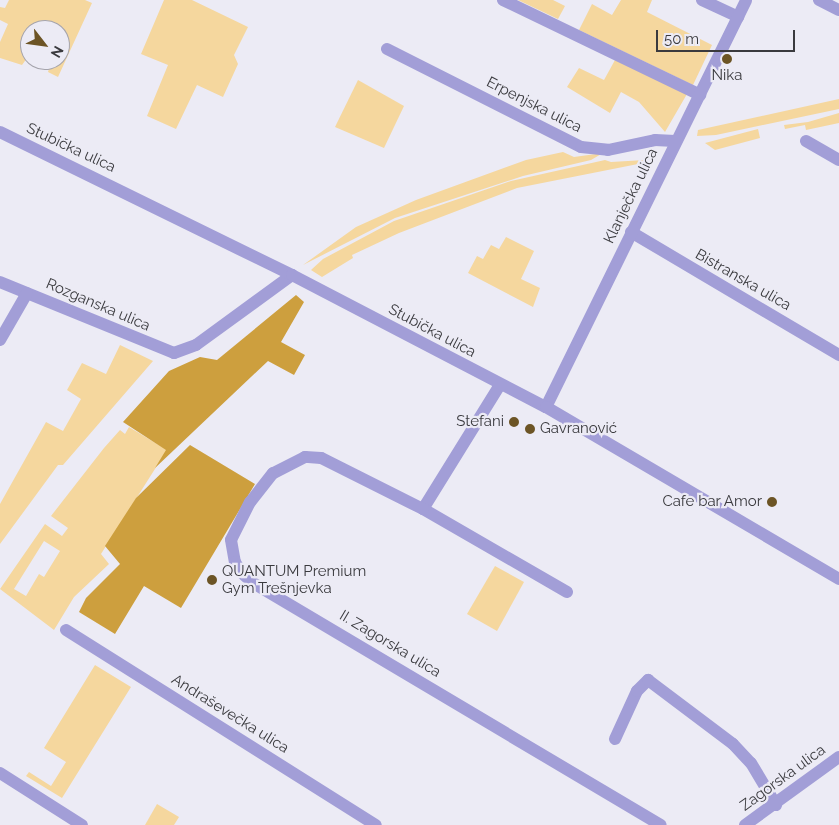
<!DOCTYPE html>
<meta charset="utf-8">
<style>
body{margin:0}
#map{position:relative;width:839px;height:825px;overflow:hidden;background:#ecebf5;font-family:Raleway,sans-serif}
div>[style]{position:absolute}
[style*='--x']{left:calc(var(--x)*1px);top:calc(var(--y)*1px);width:calc(var(--w)*1px);rotate:calc(var(--a)*1deg)}
.green>*{inset:0;background:#f5d79e}
.forest>*{inset:0;background:#cd9f3e}
.minor>*{height:12px;margin:-6px;padding:0 6px;transform-origin:6px;border-radius:6px;background:#a29ed7}
.tertiary>*{height:12px;margin:-6px;padding:0 6px;transform-origin:6px;border-radius:6px;background:#a29ed7}
.dots>*{width:14px;height:14px;translate:-50% -50%;box-sizing:border-box;border:2px solid #ecebf5;border-radius:50%}
span{translate:-50% -50%;white-space:nowrap;text-align:center;line-height:1.15;-webkit-text-stroke:4.5px #ecebf5;paint-order:stroke}
.poi-label{font-size:15px;color:#3a3a3e}
.right{translate:-100% -50%;text-align:right}
.left{translate:0 -50%;text-align:left}
.street-label{font-size:15px;color:#3a3a3e}
.north{position:absolute;left:20px;top:20px;width:50px;height:50px;box-sizing:border-box;background:#ecebf5;border:1px solid #a5a4ac;border-radius:50%;rotate:120deg;font-size:14px;font-weight:700;line-height:20px;text-align:center;color:#3a3a3e}
.north::after{content:'';display:block;margin:auto;width:18px;height:22px;background:#6c5425;clip-path:polygon(50% 0,100% 100%,50% 72%,0 100%)}
.scale{position:absolute;left:656px;top:30px;width:139px;height:22px;box-sizing:border-box;border:2px solid #3a3a3e;border-top:0;padding-left:6px;font-size:15px;line-height:18px;white-space:nowrap;color:#3a3a3e;-webkit-text-stroke:4px #ecebf5;paint-order:stroke}
</style>
<div id="map">
<div class="green">
<i style="clip-path:polygon(9px 0,85px 0,92px 3px,58px 77px,48px 72px,51px 62px,45px 60px,60px 60px,60px 30px,30px 30px,30px 54px,22px 65px,0 58px,0 42px,8px 24px,0 20px,0 7px,5px 8px)"></i>
<i style="clip-path:polygon(164px 0,192px 0,248px 27px,234px 55px,238px 64px,223px 97px,197px 85px,176px 129px,147px 116px,168px 65px,141px 54px)"></i>
<i style="clip-path:polygon(518px 0,553px 0,565px 6px,558px 19px)"></i>
<i style="clip-path:polygon(621px 0,652px 0,647px 12px,712px 45px,693px 85px,579px 30px,592px 4px,612px 15px)"></i>
<i style="clip-path:polygon(615px 60px,687px 94px,665px 132px,639px 102px,621px 92px,610px 113px,567px 87px,579px 68px,604px 80px)"></i>
<i style="clip-path:polygon(358px 80px,404px 106px,384px 148px,335px 127px)"></i>
<i style="clip-path:polygon(839px 99px,839px 109px,716px 135px,697px 136px,698px 130px)"></i>
<i style="clip-path:polygon(839px 113px,839px 123px,806px 130px,805px 125px,785px 129px,784px 125px,808px 122px)"></i>
<i style="clip-path:polygon(758px 129px,760px 138px,715px 150px,705px 143px)"></i>
<i style="clip-path:polygon(563px 152px,574px 157px,603px 153px,591px 160px,523px 176px,395px 218px,303px 265px,356px 227px,416px 200px,526px 160px)"></i>
<i style="clip-path:polygon(605px 160px,611px 162px,645px 160px,639px 172px,638px 164px,517px 188px,399px 233px,352px 255px,353px 258px,322px 277px,311px 270px,323px 259px,394px 221px,511px 181px)"></i>
<i style="clip-path:polygon(506px 237px,534px 251px,521px 279px,540px 288px,533px 307px,468px 273px,477px 256px,483px 259px,491px 245px,499px 249px)"></i>
<i style="clip-path:polygon(120px 345px,153px 361px,63px 465px,58px 465px,0 544px,0 504px,46px 422px,63px 431px,81px 399px,67px 390px,82px 363px,106px 374px)"></i>
<i style="clip-path:polygon(evenodd,129px 427px,167px 450px,101px 554px,109px 564px,74px 597px,54px 630px,0 589px,45px 524px,62px 536px,68px 528px,51px 516px,104px 448px,120px 430px,125px 434px,129px 427px,44px 541px,60px 551px,44px 577px,39px 574px,26px 596px,14px 589px,44px 541px)"></i>
<i style="clip-path:polygon(495px 566px,524px 582px,497px 631px,467px 614px)"></i>
<i style="clip-path:polygon(95px 665px,131px 687px,62px 798px,26px 776px,29px 772px,51px 786px,66px 762px,44px 748px)"></i>
<i style="clip-path:polygon(157px 804px,179px 817px,174px 825px,145px 825px)"></i>
</div>
<div class="forest">
<i style="clip-path:polygon(296px 295px,304px 302px,281px 342px,305px 355px,294px 375px,268px 361px,155px 468px,166px 450px,123px 422px,169px 371px,200px 357px,217px 360px)"></i>
<i style="clip-path:polygon(190px 445px,255px 484px,181px 608px,144px 586px,115px 634px,79px 612px,86px 598px,120px 564px,105px 546px,136px 498px)"></i>
</div>
<div class="minor">
<i style="--x:503;--y:0;--w:219;--a:25.7"></i>
<i style="--x:702;--y:0;--w:40;--a:25"></i>
<i style="--x:819;--y:0;--w:22;--a:27"></i>
<i style="--x:387;--y:49;--w:217;--a:26.8"></i>
<i style="--x:581;--y:147;--w:27;--a:6"></i>
<i style="--x:608;--y:150;--w:48;--a:-12"></i>
<i style="--x:655;--y:140;--w:20;--a:3"></i>
<i style="--x:806;--y:141;--w:38;--a:30"></i>
<i style="--x:631;--y:232;--w:242;--a:30.6"></i>
<i style="--x:0;--y:282;--w:188;--a:22.2"></i>
<i style="--x:174;--y:353;--w:23;--a:-20"></i>
<i style="--x:196;--y:345;--w:119;--a:-36.1"></i>
<i style="--x:0;--y:340;--w:54;--a:-60.1"></i>
<i style="--x:546;--y:407;--w:453;--a:-63.8"></i>
<i style="--x:423;--y:509;--w:146;--a:-58.2"></i>
<i style="--x:567;--y:592;--w:166;--a:-150"></i>
<i style="--x:423;--y:509;--w:114;--a:-153.4"></i>
<i style="--x:321;--y:458;--w:16;--a:-176"></i>
<i style="--x:305;--y:457;--w:36;--a:153"></i>
<i style="--x:273;--y:473;--w:37;--a:128"></i>
<i style="--x:250;--y:502;--w:42;--a:116.6"></i>
<i style="--x:231;--y:540;--w:22;--a:80"></i>
<i style="--x:235;--y:562;--w:12;--a:59"></i>
<i style="--x:241;--y:572;--w:16;--a:43"></i>
<i style="--x:253;--y:583;--w:474;--a:30.7"></i>
<i style="--x:66;--y:630;--w:366;--a:32.2"></i>
<i style="--x:615;--y:739;--w:53;--a:-65.4"></i>
<i style="--x:637;--y:691;--w:16;--a:-45"></i>
<i style="--x:648;--y:680;--w:106;--a:37"></i>
<i style="--x:733;--y:744;--w:26;--a:47"></i>
<i style="--x:751;--y:763;--w:49;--a:59.2"></i>
<i style="--x:0;--y:773;--w:97;--a:32.4"></i>
</div>
<div class="tertiary">
<i style="--x:0;--y:132;--w:325;--a:26.1"></i>
<i style="--x:292;--y:275;--w:286;--a:27.5"></i>
<i style="--x:546;--y:407;--w:340;--a:30.4"></i>
<i style="--x:745;--y:825;--w:116;--a:-35.9"></i>
</div>
<div class="dots">
<i style="left:727px;top:59px;background:#6c5425"></i>
<i style="left:514px;top:422px;background:#6c5425"></i>
<i style="left:530px;top:429px;background:#6c5425"></i>
<i style="left:772px;top:502px;background:#6c5425"></i>
<i style="left:212px;top:580px;background:#6c5425"></i>
</div>
<div class="poi-label">
<span style="left:727px;top:76px">Nika</span>
<span class="right" style="left:504px;top:422px">Stefani</span>
<span class="left" style="left:540px;top:429px">Gavranović</span>
<span class="right" style="left:762px;top:502px">Cafe bar Amor</span>
<span class="left" style="left:222px;top:580px">QUANTUM Premium<br>Gym Trešnjevka</span>
</div>
<div class="street-label">
<span style="left:534px;top:105px;rotate:27deg">Erpenjska ulica</span>
<span style="left:71px;top:148px;rotate:25deg">Stubička ulica</span>
<span style="left:631px;top:196px;rotate:-64deg">Klanječka ulica</span>
<span style="left:743px;top:280px;rotate:30deg">Bistranska ulica</span>
<span style="left:98px;top:305px;rotate:23deg">Rozganska ulica</span>
<span style="left:432px;top:331px;rotate:28deg">Stubička ulica</span>
<span style="left:390px;top:644px;rotate:31deg">II. Zagorska ulica</span>
<span style="left:230px;top:714px;rotate:32deg">Andraševečka ulica</span>
<span style="left:783px;top:778px;rotate:-36deg">Zagorska ulica</span>
</div>
<div class="north">N</div>
<div class="scale">50 m</div>
</div>
